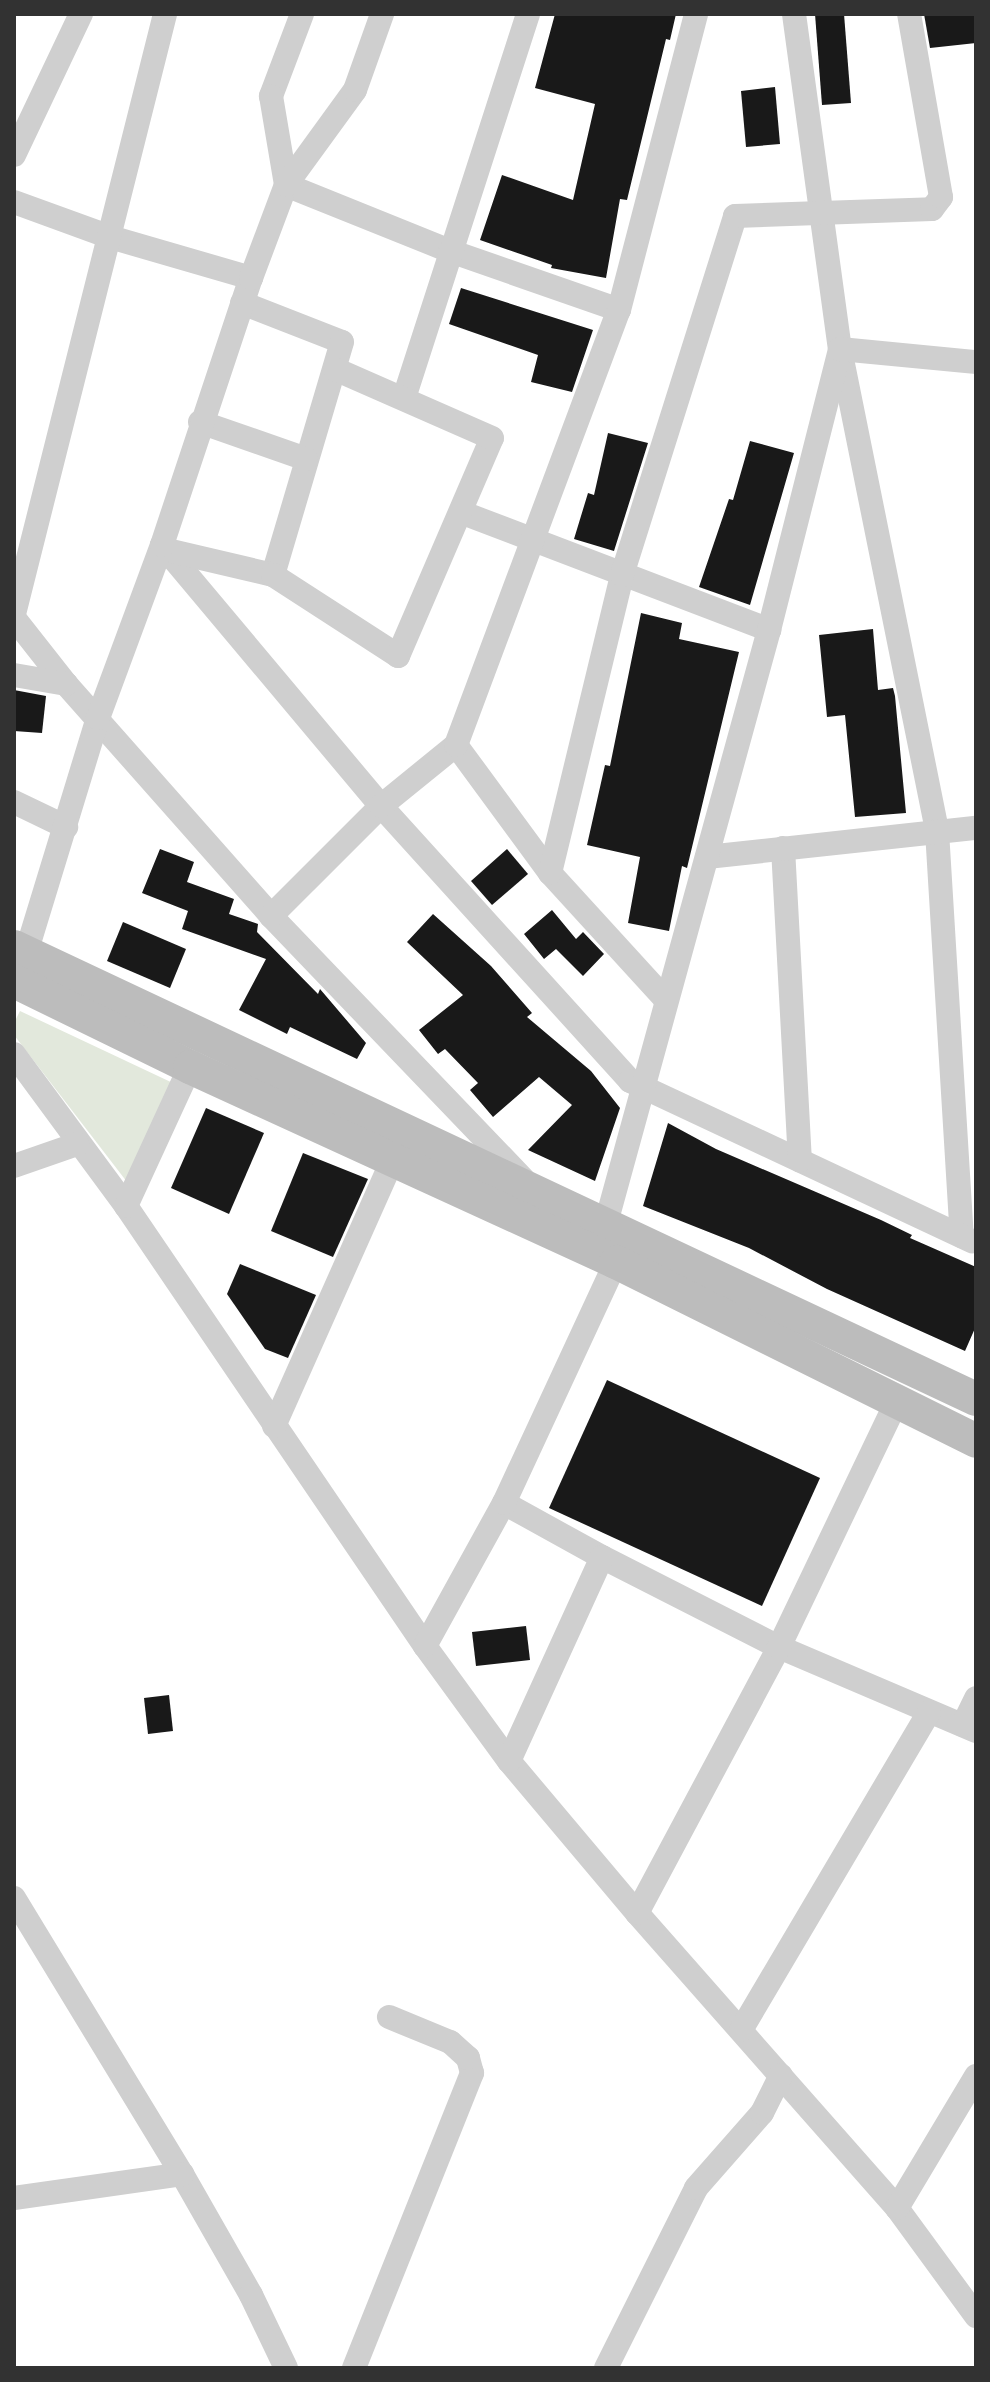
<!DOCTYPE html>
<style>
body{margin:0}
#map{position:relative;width:990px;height:2382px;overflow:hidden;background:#fff;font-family:Inter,sans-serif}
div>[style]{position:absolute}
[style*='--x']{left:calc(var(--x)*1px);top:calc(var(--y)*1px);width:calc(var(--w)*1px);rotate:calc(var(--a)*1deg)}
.green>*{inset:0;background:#e2e8dc}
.building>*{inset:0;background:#191919}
.minor>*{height:24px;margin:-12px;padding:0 12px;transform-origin:12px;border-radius:12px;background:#cfcfcf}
.secondary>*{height:34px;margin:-17px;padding:0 17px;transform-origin:17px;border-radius:17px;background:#bcbcbc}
span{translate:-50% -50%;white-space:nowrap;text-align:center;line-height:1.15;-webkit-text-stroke:8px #fff;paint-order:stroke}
.frame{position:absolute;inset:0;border:16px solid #323232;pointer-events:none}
</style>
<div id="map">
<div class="green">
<i style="clip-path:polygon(20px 1011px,175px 1084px,127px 1182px,14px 1035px,14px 1023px)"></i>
</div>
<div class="building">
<i style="clip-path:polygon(555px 14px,676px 14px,670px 40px,666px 39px,627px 200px,620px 199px,606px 278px,551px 268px,552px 265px,480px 240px,502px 175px,573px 200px,595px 104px,535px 88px)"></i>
<i style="clip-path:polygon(815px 14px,844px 14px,851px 103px,822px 105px)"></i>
<i style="clip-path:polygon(924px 14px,976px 14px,976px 43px,930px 48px)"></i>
<i style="clip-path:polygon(775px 87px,780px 144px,746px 147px,741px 91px)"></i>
<i style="clip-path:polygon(461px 288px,593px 330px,572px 392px,531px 382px,538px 355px,449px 324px)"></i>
<i style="clip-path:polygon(608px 433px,648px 443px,614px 551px,574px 539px,588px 493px,594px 495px)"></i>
<i style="clip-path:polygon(750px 441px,794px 453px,750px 605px,699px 587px,729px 499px,733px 500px)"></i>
<i style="clip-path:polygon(641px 613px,682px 623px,679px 639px,739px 652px,687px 868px,682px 866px,669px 931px,628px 923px,640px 857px,587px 845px,605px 765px,610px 766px)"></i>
<i style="clip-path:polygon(873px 629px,878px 690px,893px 688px,895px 696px,906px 813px,855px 817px,845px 715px,827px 717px,819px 635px)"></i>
<i style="clip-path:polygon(14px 690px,46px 696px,42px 733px,14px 731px)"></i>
<i style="clip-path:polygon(160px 849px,194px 862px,187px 882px,234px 899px,229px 914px,258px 924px,257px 932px,318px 994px,320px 989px,366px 1043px,357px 1059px,290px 1027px,287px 1034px,239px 1010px,266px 959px,182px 929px,188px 911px,142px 893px)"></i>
<i style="clip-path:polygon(507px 849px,528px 874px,492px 905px,471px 881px)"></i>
<i style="clip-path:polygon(552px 910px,576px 939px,583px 932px,604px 954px,583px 976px,556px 949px,544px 959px,524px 934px)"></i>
<i style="clip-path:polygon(433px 914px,491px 966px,532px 1013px,527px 1017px,591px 1071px,620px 1108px,595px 1181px,528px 1150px,572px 1105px,539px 1077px,493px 1117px,470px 1090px,478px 1083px,445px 1049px,438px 1054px,419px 1030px,463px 995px,407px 942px)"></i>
<i style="clip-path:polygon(123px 922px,186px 949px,170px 988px,107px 961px)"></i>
<i style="clip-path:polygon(206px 1108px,264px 1133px,229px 1214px,171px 1188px)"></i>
<i style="clip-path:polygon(668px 1123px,716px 1149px,881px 1220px,912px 1235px,910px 1238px,976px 1267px,976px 1326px,965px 1351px,827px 1289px,749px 1248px,643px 1206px)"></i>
<i style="clip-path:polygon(303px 1153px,368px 1179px,333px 1257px,271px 1231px)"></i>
<i style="clip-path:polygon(240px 1264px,316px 1295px,288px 1358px,265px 1349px,227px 1294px)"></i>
<i style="clip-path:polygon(607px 1380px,820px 1478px,762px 1606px,549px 1508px)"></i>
<i style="clip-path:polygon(526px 1626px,530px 1660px,476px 1666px,472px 1632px)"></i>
<i style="clip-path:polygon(169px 1695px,173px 1731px,148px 1734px,144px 1698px)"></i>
</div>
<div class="minor">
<i style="--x:302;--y:14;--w:88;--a:110.7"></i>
<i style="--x:271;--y:96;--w:90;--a:80.4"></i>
<i style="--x:286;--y:185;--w:177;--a:21.9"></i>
<i style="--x:450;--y:251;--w:179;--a:19.2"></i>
<i style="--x:794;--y:14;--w:338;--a:82.2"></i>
<i style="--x:840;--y:349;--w:492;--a:78.6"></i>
<i style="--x:937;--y:831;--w:406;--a:86.5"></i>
<i style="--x:14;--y:155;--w:156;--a:-64.6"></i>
<i style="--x:14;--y:202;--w:102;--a:20"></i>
<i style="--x:110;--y:237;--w:147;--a:16.2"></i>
<i style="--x:242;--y:303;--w:107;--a:21.3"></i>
<i style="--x:342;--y:342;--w:243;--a:106.5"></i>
<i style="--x:404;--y:398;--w:404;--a:-72.1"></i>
<i style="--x:200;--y:422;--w:112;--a:19.2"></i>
<i style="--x:463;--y:513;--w:328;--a:20.9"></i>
<i style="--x:162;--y:545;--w:341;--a:50"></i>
<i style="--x:381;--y:806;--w:371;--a:47.8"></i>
<i style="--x:630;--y:1081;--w:378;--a:25.1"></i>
<i style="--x:171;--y:551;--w:105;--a:13.2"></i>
<i style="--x:273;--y:575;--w:149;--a:32.9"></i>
<i style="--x:398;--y:656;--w:237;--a:-66.7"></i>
<i style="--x:492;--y:438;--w:171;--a:-156.3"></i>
<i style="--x:14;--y:614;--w:619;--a:-75.87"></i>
<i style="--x:14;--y:618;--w:84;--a:51.8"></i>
<i style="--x:66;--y:684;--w:310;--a:48.5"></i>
<i style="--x:271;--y:916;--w:364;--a:46.2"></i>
<i style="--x:14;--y:675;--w:53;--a:9.8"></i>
<i style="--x:456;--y:745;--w:159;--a:53.7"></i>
<i style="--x:550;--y:873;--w:171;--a:47.6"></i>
<i style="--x:14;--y:802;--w:58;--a:25.7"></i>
<i style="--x:783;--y:848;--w:313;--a:86.9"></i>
<i style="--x:707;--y:857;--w:271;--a:-6.2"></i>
<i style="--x:550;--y:873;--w:307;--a:-76.4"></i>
<i style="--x:622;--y:575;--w:376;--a:-72.5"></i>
<i style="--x:735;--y:216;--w:197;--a:-2"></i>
<i style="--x:932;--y:209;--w:15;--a:-53"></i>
<i style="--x:941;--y:197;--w:186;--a:-99.9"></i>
<i style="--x:271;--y:916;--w:156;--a:-45"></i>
<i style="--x:381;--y:806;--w:97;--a:-39.1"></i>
<i style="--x:456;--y:745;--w:465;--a:-69.5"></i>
<i style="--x:619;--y:310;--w:306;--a:-75.4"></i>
<i style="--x:26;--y:953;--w:246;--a:-73"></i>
<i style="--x:98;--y:718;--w:184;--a:-69.7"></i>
<i style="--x:162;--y:545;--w:281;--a:-71.6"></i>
<i style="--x:251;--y:278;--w:99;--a:-69.4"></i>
<i style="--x:286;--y:185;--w:117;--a:-54"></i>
<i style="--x:355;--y:90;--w:81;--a:-70.4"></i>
<i style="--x:14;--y:1054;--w:189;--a:53.6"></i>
<i style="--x:126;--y:1206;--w:532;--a:55.8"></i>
<i style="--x:425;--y:1646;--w:142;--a:53.9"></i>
<i style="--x:509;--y:1761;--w:199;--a:49.9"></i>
<i style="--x:637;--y:1913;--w:393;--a:48.6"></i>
<i style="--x:897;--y:2208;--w:134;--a:53.8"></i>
<i style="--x:14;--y:1166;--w:67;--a:-19.2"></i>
<i style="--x:126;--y:1206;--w:153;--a:-65.3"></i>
<i style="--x:606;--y:1223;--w:615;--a:-74.63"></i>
<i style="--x:769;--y:630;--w:290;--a:-75.8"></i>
<i style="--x:840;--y:349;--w:137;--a:5.5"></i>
<i style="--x:274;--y:1426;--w:292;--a:-66"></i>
<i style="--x:504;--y:1503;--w:112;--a:28.9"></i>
<i style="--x:602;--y:1557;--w:199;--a:27"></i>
<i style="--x:779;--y:1647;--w:214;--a:23.1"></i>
<i style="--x:425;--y:1646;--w:163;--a:-61.1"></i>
<i style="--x:504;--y:1503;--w:266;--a:-65.1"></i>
<i style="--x:963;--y:1725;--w:30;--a:-64"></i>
<i style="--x:509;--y:1761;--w:224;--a:-65.5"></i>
<i style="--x:14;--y:1898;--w:323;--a:58.7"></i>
<i style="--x:182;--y:2174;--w:139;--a:60.3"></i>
<i style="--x:251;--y:2295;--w:81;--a:64.4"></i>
<i style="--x:637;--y:1913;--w:302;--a:-61.9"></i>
<i style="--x:779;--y:1647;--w:275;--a:-64.4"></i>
<i style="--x:741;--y:2030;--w:369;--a:-59.4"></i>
<i style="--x:14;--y:2198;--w:170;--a:-8.1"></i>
<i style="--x:897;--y:2208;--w:154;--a:-59.1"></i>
<i style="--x:354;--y:2368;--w:318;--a:-68.2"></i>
<i style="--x:472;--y:2073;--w:16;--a:-105"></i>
<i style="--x:468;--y:2058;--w:24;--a:-138"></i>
<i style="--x:450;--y:2042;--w:66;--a:-157.7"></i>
<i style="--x:606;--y:2368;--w:201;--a:-63.4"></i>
<i style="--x:696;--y:2188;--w:100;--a:-48.7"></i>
<i style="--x:762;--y:2113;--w:42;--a:-63.4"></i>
</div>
<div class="secondary">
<i style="--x:14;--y:947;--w:1063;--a:25.17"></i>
<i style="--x:14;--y:981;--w:196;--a:26"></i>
<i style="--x:190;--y:1067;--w:469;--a:24.6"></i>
<i style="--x:616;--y:1262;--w:402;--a:26.4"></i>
</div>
<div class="frame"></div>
</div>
